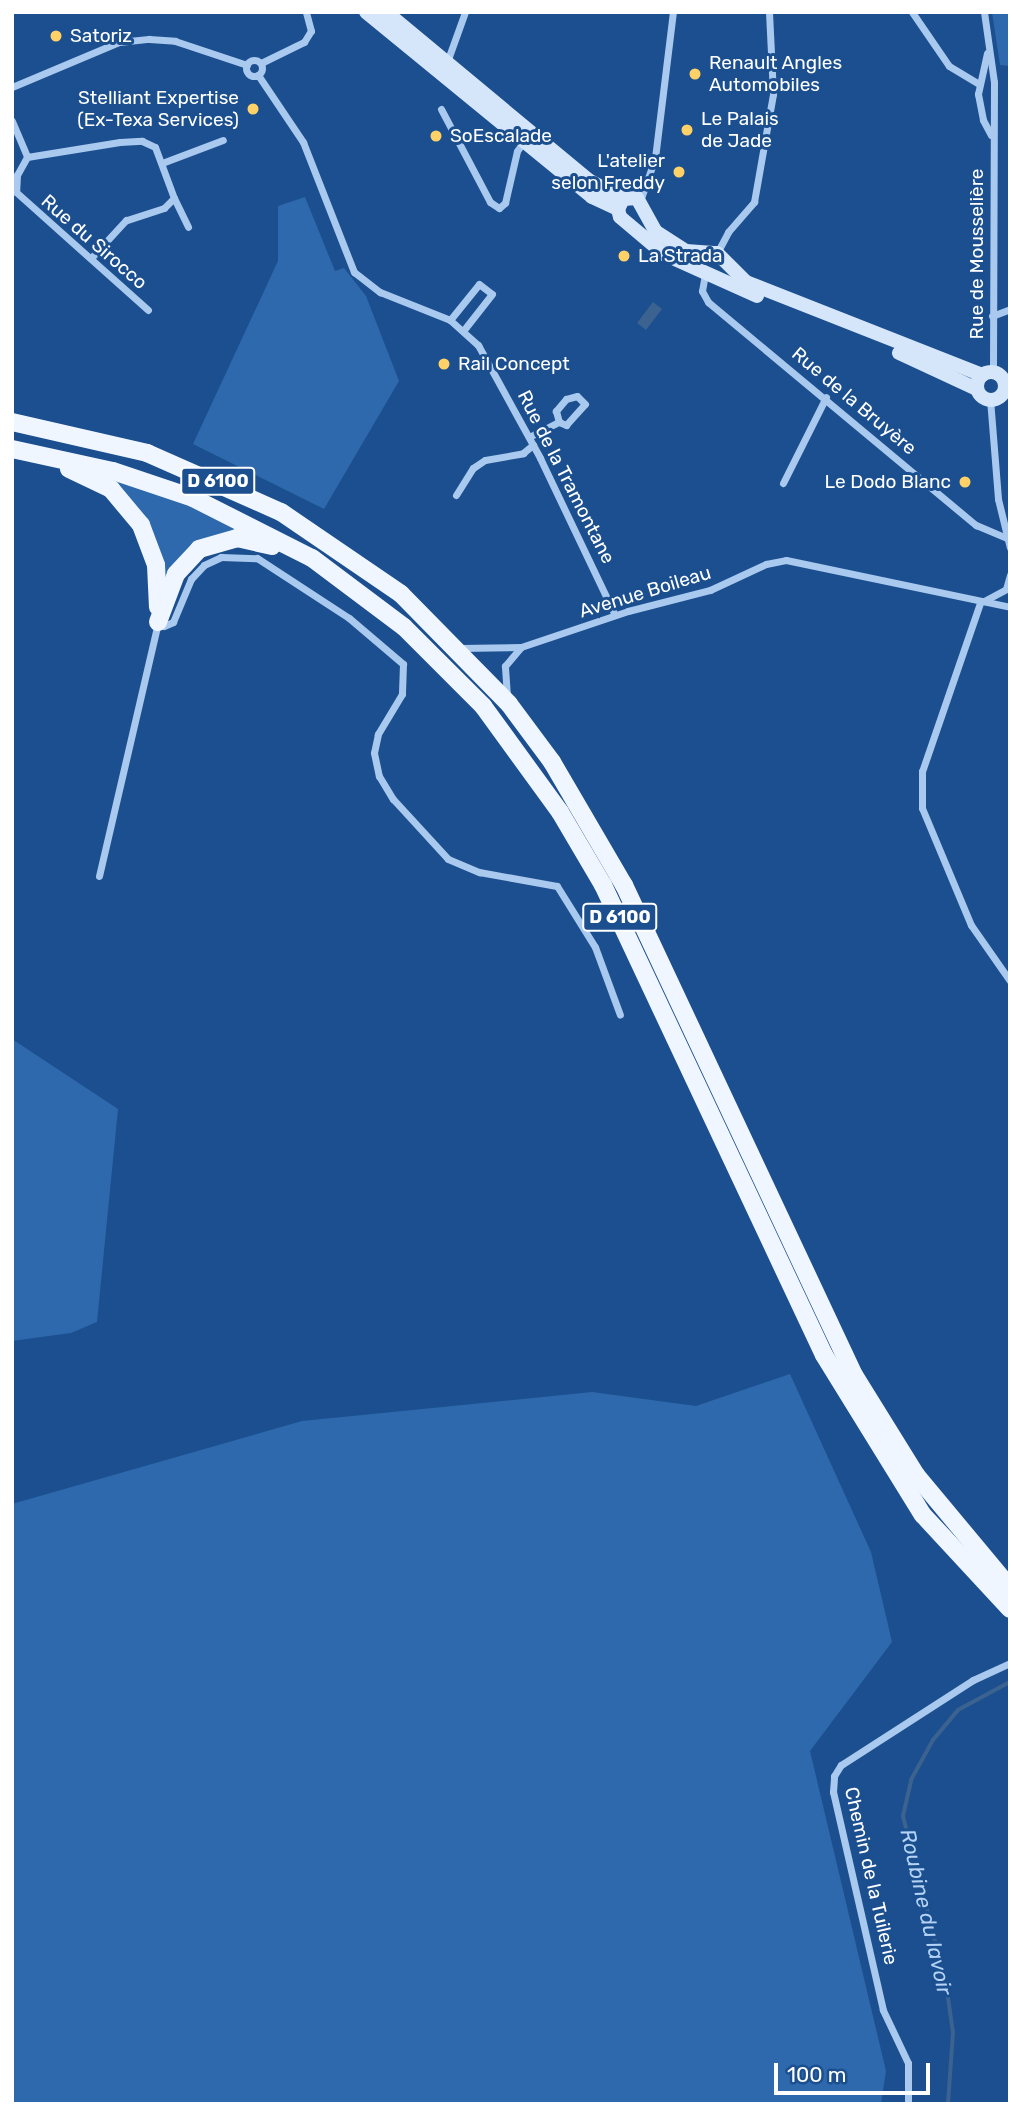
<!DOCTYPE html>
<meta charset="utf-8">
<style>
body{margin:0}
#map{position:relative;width:1022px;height:2116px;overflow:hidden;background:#1b4f8f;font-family:Rubik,sans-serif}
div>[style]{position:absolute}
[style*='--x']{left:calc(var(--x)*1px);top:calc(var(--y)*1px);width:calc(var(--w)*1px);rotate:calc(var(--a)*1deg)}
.green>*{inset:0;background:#2e69ad}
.water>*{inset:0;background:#3c6290}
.stream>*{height:3.5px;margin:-1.75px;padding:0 1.75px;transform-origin:1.75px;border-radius:1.75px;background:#3c6290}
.street>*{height:7px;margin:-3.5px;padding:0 3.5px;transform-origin:3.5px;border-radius:3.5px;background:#a9c9ee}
.street>.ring{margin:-3.5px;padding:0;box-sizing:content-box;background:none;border:7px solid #a9c9ee;border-radius:50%}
.secondary>*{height:14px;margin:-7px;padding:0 7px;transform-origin:7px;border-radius:7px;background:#d6e6fa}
.secondary>.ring{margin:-7px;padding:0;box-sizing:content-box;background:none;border:14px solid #d6e6fa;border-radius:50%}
.primary>*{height:18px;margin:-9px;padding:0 9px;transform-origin:9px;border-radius:9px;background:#f0f6ff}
.dots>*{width:19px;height:19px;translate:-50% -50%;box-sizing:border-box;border:4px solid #1b4f8f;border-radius:50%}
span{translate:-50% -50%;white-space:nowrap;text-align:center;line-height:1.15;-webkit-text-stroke:6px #1b4f8f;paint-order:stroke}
.shield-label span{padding:2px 5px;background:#1b4f8f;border:2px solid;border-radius:5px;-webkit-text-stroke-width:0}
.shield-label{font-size:18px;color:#fff;font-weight:700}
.poi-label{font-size:19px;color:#fff}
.left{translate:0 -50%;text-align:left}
.right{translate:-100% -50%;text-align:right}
.street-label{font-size:19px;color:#fff}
.water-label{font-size:21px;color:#b5d3f5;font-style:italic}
.frame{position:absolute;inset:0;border:14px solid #fff;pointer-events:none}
.scale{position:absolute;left:774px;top:2063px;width:156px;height:32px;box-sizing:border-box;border:4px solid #fff;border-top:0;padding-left:9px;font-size:21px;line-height:24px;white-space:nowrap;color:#fff;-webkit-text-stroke:5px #1b4f8f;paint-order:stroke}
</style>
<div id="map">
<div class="green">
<i style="clip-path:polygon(992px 12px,1010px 12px,1010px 66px,1000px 65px)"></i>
<i style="clip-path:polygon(305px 197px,335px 271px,344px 268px,366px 296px,399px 381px,324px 509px,193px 444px,278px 261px,278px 206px)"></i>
<i style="clip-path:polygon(110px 478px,188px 503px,254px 533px,234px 533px,165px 585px)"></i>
<i style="clip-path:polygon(12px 1039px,118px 1109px,97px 1322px,71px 1333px,12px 1341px)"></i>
<i style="clip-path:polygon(790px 1374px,871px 1552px,892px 1642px,810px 1751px,886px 2071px,881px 2104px,12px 2104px,12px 1504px,302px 1421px,592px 1392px,696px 1406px)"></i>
</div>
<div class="water">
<i style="clip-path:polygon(653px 302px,662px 309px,646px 330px,637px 323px)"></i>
</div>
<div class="stream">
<i style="--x:948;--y:2104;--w:71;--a:-86"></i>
<i style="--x:953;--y:2033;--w:49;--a:-98.1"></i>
<i style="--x:946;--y:1984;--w:173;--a:-104.4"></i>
<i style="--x:903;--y:1816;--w:37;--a:-77"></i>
<i style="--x:911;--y:1780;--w:46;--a:-61.2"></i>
<i style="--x:933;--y:1740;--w:39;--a:-50"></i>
<i style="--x:958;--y:1710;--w:59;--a:-28.3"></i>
</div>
<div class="street">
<i style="--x:912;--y:12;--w:65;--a:55.6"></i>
<i style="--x:949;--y:66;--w:35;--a:31"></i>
<i style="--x:984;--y:12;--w:71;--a:81.9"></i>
<i style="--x:994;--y:82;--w:290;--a:90.2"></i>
<i style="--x:987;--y:53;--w:42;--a:102.4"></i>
<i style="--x:978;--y:94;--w:26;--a:79"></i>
<i style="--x:983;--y:120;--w:17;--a:62"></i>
<i class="ring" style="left:246px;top:60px;width:9px;height:9px"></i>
<i style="--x:447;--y:62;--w:53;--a:-70.2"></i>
<i style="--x:261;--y:63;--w:48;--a:-26"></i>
<i style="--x:304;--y:42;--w:13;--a:-58"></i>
<i style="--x:311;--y:31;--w:20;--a:-105"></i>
<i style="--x:258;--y:75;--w:81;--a:56.1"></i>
<i style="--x:303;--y:142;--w:140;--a:68.6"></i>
<i style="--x:354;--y:272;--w:33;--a:38"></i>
<i style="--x:380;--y:292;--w:75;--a:21.8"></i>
<i style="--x:450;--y:320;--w:38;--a:42"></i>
<i style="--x:478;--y:345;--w:129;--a:61.2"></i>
<i style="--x:540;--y:458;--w:174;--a:64.5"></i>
<i style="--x:12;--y:87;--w:116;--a:-22.8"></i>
<i style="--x:119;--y:42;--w:30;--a:-6"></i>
<i style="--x:149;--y:39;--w:26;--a:4"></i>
<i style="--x:175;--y:41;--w:76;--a:18.4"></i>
<i style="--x:441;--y:109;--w:105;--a:62.2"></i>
<i style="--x:490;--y:202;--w:11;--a:34"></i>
<i style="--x:499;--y:208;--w:8;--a:-40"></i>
<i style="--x:505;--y:203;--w:53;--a:-77"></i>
<i style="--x:517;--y:151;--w:12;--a:-55"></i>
<i style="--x:12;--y:121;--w:39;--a:67"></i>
<i style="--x:27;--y:157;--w:21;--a:119"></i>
<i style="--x:17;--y:175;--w:17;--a:93"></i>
<i style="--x:16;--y:192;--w:177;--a:41.8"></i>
<i style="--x:27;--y:157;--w:94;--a:-9.2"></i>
<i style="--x:120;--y:142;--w:22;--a:-3"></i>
<i style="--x:142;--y:141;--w:14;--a:25"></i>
<i style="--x:155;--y:147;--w:54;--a:69.6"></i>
<i style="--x:174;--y:198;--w:14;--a:135"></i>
<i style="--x:164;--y:208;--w:40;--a:162"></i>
<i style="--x:126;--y:220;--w:52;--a:132.6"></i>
<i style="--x:162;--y:163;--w:65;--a:-20.7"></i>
<i style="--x:174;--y:198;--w:32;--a:64"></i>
<i style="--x:640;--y:201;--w:46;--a:-70.8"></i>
<i style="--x:655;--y:158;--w:147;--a:-83"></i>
<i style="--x:717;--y:253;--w:24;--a:-62"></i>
<i style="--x:728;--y:232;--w:40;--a:-49"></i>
<i style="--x:754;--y:202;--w:110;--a:-80"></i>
<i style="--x:773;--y:94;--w:82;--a:-92.8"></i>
<i style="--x:705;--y:274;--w:17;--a:100"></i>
<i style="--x:702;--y:291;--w:13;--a:61"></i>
<i style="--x:708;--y:302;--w:349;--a:39.8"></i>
<i style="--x:976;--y:525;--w:33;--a:23"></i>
<i style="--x:992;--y:316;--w:19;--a:-21"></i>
<i style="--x:450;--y:320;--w:46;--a:-51.1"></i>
<i style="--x:479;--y:284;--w:16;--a:38"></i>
<i style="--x:492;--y:294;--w:47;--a:128.1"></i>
<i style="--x:990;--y:399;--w:100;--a:85.4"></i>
<i style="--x:998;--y:499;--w:50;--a:76.2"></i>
<i style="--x:529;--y:437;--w:34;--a:-27"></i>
<i style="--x:559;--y:422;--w:8;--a:23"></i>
<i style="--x:566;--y:425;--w:28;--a:-48"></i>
<i style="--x:585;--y:404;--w:11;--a:-135"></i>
<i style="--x:577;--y:396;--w:11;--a:165"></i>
<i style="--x:566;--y:399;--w:16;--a:130"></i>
<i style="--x:556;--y:411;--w:11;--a:75"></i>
<i style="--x:783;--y:483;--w:96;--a:-63.4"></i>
<i style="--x:456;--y:495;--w:32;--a:-58"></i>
<i style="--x:473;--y:468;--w:14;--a:-34"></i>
<i style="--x:485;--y:460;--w:39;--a:-10"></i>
<i style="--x:523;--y:453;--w:13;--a:-39"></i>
<i style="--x:1006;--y:589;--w:15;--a:-74"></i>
<i style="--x:984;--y:601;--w:30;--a:-28"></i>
<i style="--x:980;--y:603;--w:178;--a:109"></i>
<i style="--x:922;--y:771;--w:37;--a:90"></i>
<i style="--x:922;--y:808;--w:127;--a:67.3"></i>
<i style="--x:971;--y:925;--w:68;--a:55.1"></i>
<i style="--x:460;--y:648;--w:61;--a:-0.9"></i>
<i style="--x:521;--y:647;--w:113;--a:-18.6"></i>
<i style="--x:628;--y:611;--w:85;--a:-14.4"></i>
<i style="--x:710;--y:590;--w:62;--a:-24.9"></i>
<i style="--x:766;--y:564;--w:20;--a:-11"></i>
<i style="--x:786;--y:560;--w:229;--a:11.8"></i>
<i style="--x:507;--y:696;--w:30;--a:-94"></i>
<i style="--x:505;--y:666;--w:23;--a:-50"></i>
<i style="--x:99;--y:876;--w:261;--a:-76.9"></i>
<i style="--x:158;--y:622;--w:7;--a:34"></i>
<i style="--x:164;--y:626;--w:10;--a:-24"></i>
<i style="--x:173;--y:622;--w:47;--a:-67.3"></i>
<i style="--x:191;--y:579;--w:19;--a:-47"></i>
<i style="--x:204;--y:565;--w:19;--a:-25"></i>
<i style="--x:221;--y:557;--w:36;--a:2"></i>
<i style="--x:257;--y:558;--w:110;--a:33.1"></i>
<i style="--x:349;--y:618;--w:71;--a:40.4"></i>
<i style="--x:403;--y:664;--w:30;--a:92"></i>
<i style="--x:402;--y:694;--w:47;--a:121"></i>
<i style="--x:378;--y:734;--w:19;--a:102"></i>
<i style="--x:374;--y:753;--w:24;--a:78"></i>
<i style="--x:379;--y:776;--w:27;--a:59"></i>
<i style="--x:393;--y:799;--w:81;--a:47.5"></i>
<i style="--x:448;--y:859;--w:34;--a:23"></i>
<i style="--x:479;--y:872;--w:79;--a:10.2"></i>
<i style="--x:557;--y:886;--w:72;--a:58.1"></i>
<i style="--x:595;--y:947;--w:72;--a:69.8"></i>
<i style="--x:908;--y:2104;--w:41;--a:-90"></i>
<i style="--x:908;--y:2063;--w:59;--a:-115.3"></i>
<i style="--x:883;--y:2010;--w:224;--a:-102.9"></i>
<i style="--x:833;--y:1792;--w:16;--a:-86"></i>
<i style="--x:834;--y:1776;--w:13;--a:-58"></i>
<i style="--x:841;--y:1765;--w:157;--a:-32.8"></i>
<i style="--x:973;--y:1680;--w:41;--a:-24.7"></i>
</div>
<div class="secondary">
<i style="--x:366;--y:12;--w:292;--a:39.3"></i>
<i style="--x:592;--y:197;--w:29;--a:25"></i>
<i style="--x:386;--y:12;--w:263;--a:39.7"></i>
<i style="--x:588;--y:180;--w:40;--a:28"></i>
<i style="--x:618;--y:209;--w:11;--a:-63"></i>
<i style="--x:623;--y:199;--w:14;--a:-4"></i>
<i style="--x:637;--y:198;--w:38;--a:61"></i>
<i style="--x:655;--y:231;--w:37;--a:33"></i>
<i style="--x:686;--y:251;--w:31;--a:4"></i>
<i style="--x:717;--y:253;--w:41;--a:45"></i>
<i style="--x:746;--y:282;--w:254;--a:21.5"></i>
<i style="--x:618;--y:209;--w:8;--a:76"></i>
<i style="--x:620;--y:217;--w:57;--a:40.1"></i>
<i style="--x:664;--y:254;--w:102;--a:24.3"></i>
<i style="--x:899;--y:353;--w:86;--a:24.8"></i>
<i class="ring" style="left:977px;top:372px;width:14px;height:14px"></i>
</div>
<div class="primary">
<i style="--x:12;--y:422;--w:139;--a:12.9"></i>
<i style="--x:147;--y:453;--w:146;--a:23.8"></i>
<i style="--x:281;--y:512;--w:145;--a:34.3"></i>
<i style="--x:401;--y:594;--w:154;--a:45.5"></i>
<i style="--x:509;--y:704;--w:72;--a:53.4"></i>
<i style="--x:552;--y:762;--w:143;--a:59.7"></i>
<i style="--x:624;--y:885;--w:541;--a:64.86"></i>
<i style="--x:854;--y:1375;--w:118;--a:58.2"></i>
<i style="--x:916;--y:1475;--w:147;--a:50.2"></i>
<i style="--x:12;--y:449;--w:103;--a:12.3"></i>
<i style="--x:113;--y:471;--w:84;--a:18.6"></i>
<i style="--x:193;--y:498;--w:133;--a:26.8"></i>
<i style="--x:312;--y:558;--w:115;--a:36.9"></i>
<i style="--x:404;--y:627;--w:112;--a:45"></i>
<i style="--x:483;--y:706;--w:131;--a:54"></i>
<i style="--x:560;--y:812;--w:85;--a:59.5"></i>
<i style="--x:603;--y:885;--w:519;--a:64.82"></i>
<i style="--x:824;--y:1355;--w:188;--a:58.3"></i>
<i style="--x:923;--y:1515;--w:128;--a:47.2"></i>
<i style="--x:69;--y:469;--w:47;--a:25.5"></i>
<i style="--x:111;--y:489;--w:47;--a:50.2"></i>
<i style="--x:141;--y:525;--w:43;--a:69.4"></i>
<i style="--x:156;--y:565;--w:42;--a:87.3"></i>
<i style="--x:158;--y:622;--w:51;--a:-69.4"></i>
<i style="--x:176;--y:574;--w:34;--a:-47"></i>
<i style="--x:199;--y:549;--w:40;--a:-16"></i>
<i style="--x:237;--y:538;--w:36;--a:13"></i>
</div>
<div class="dots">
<i style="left:56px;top:36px;background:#ffd166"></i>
<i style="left:695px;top:74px;background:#ffd166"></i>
<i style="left:253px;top:109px;background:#ffd166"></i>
<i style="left:687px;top:130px;background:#ffd166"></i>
<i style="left:436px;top:136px;background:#ffd166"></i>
<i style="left:679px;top:172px;background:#ffd166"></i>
<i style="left:624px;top:256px;background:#ffd166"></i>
<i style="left:444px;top:364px;background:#ffd166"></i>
<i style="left:965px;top:482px;background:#ffd166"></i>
</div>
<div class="shield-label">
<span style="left:218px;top:481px">D 6100</span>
<span style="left:620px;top:917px">D 6100</span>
</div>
<div class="poi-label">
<span class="left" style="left:70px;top:36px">Satoriz</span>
<span class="left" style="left:709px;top:74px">Renault Angles<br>Automobiles</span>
<span class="right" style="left:239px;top:109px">Stelliant Expertise<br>(Ex-Texa Services)</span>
<span class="left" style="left:701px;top:130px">Le Palais<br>de Jade</span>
<span class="left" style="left:450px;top:136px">SoEscalade</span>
<span class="right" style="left:665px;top:172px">L'atelier<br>selon Freddy</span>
<span class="left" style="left:638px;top:256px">La Strada</span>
<span class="left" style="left:458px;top:364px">Rail Concept</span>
<span class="right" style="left:951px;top:482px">Le Dodo Blanc</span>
</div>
<div class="street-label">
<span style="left:94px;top:242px;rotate:41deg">Rue du Sirocco</span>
<span style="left:977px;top:254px;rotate:-90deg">Rue de Mousselière</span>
<span style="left:854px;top:401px;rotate:40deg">Rue de la Bruyère</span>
<span style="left:566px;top:477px;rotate:63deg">Rue de la Tramontane</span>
<span style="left:645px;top:592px;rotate:-17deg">Avenue Boileau</span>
<span style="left:871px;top:1876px;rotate:77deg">Chemin de la Tuilerie</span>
</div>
<div class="water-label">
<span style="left:926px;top:1912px;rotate:77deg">Roubine du lavoir</span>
</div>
<div class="frame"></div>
<div class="scale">100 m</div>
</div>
